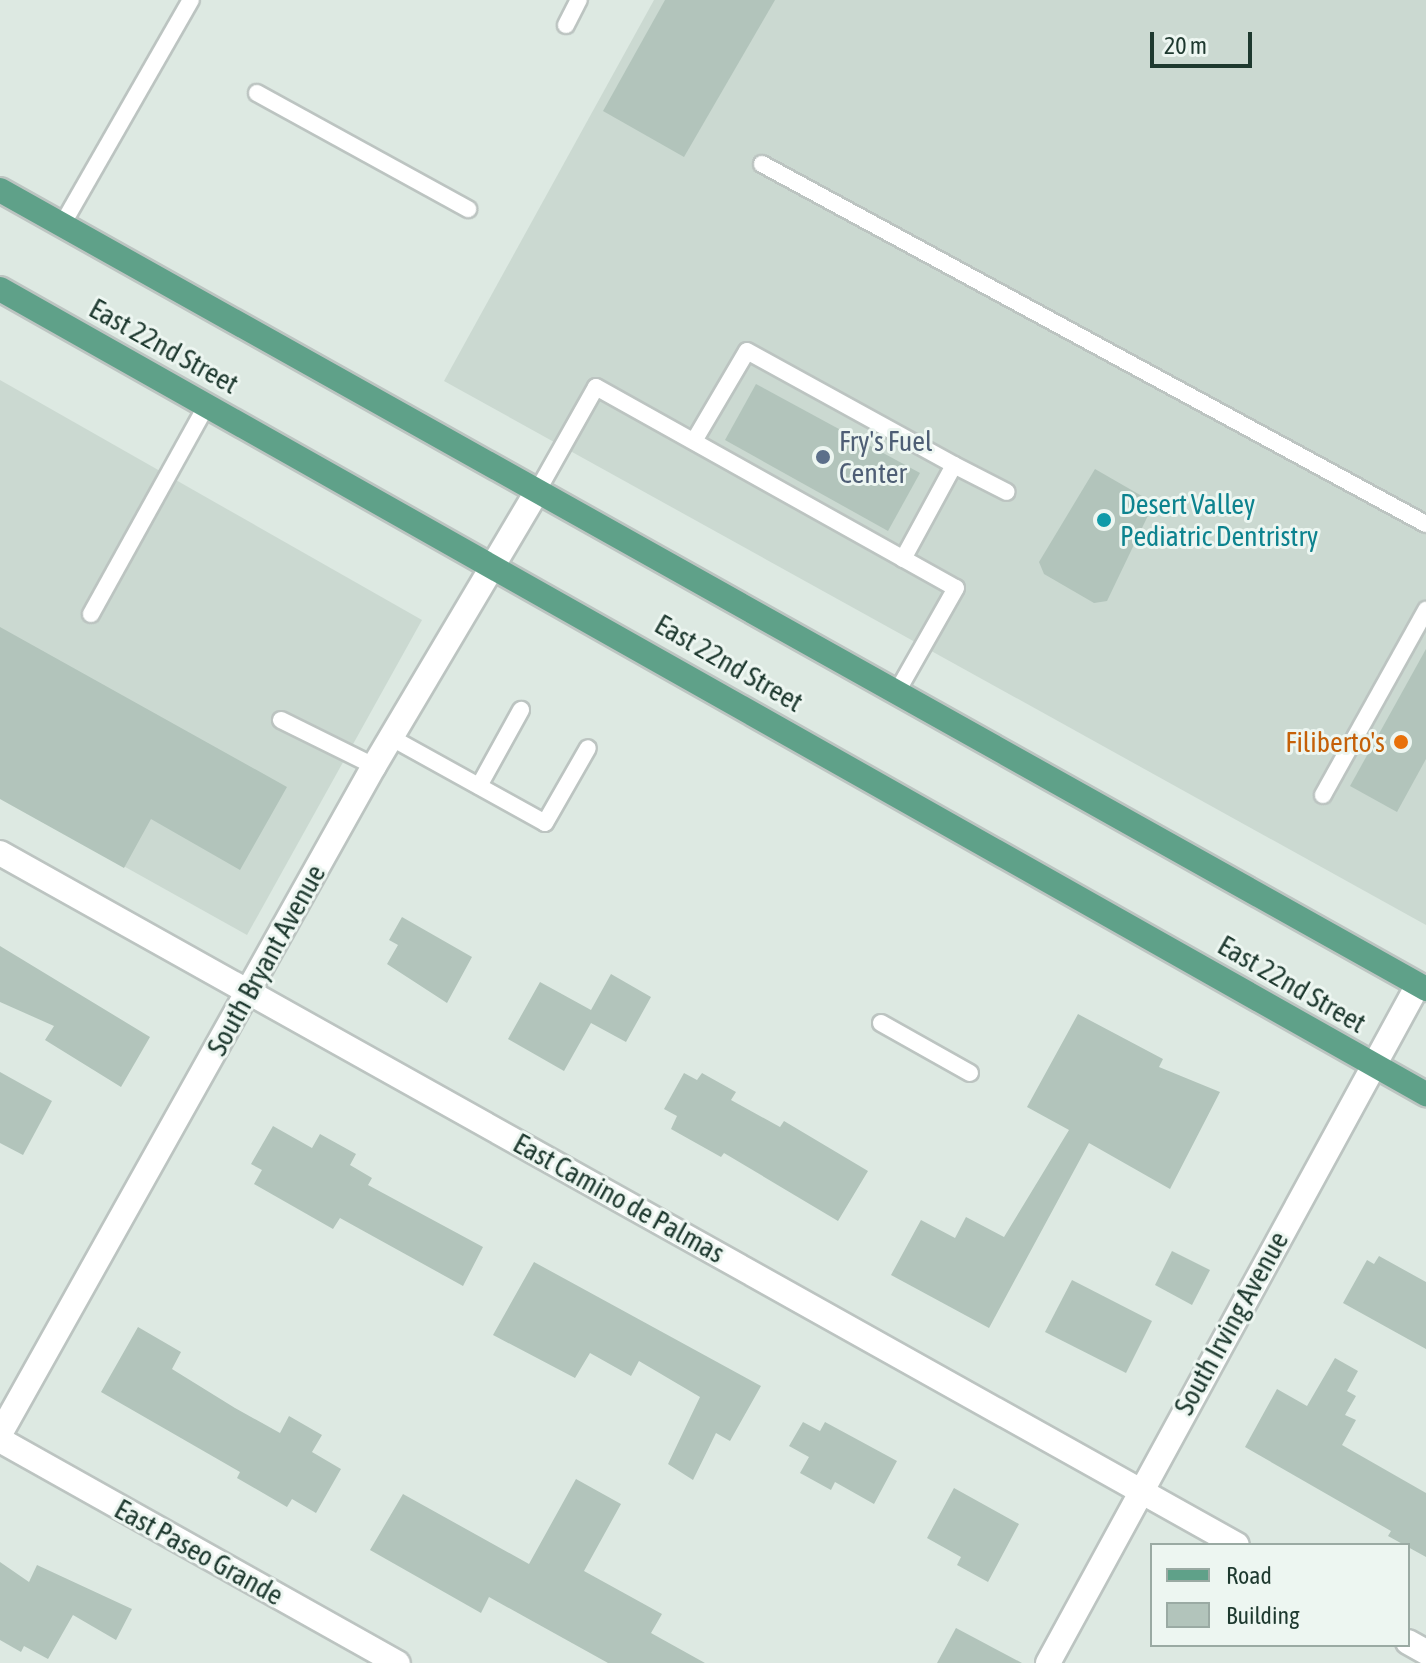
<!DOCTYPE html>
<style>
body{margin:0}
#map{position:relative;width:1426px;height:1663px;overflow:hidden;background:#dde9e2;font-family:"Asap Condensed",sans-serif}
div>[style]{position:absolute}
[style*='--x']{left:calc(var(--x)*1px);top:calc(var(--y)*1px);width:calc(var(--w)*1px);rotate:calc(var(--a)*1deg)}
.built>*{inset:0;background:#cbd9d1}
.building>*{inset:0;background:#b2c4bb}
.roads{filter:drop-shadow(2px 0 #bcc4c1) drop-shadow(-2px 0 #bcc4c1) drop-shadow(0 2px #bcc4c1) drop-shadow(0 -2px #bcc4c1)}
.service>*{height:16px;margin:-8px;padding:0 8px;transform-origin:8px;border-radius:8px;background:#fff}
.minor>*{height:24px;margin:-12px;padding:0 12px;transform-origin:12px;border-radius:12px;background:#fff}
.primary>*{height:24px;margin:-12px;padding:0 12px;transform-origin:12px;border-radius:12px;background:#5fa189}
.dots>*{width:22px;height:22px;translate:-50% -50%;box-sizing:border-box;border:4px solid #edf6f1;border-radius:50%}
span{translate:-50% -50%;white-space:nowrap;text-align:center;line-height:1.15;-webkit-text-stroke:6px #edf6f1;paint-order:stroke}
.street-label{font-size:28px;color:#1e392f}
.service-label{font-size:28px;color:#4e5e75}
.left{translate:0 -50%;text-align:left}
.culture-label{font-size:28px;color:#0d838f}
.food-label{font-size:28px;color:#c56008}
.right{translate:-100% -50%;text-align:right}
.legend{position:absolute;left:1150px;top:1543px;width:260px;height:104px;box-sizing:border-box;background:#edf6f1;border:2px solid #9aaaa3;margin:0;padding:10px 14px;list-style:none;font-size:24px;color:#1e392f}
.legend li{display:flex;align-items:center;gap:16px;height:40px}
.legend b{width:40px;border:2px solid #9aaaa3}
.scale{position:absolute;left:1150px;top:32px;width:102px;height:36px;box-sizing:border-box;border:4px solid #1e392f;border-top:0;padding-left:10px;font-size:24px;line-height:28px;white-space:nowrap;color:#1e392f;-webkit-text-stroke:6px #edf6f1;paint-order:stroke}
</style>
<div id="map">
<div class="built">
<i style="clip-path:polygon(654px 0,1426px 0,1426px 925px,444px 381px)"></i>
<i style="clip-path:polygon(0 380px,422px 620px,247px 935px,0 797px)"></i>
</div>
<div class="building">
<i style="clip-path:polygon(665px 0,775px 0,684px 157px,603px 111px)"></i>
<i style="clip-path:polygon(756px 384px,920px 473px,888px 531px,725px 440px)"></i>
<i style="clip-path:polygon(1095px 469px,1154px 503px,1107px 601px,1094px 603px,1044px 574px,1039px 562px)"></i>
<i style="clip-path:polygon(0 627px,287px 787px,240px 870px,151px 819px,124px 868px,0 799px)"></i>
<i style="clip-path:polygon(1426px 649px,1426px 759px,1397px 812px,1350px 786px)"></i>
<i style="clip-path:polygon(402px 917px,472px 957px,447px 1003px,387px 964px,398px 945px,389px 940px)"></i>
<i style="clip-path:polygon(0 946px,150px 1037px,121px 1087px,45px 1040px,54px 1026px,0 1002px)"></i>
<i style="clip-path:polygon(611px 974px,651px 997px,626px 1042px,591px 1023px,564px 1071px,508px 1039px,540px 982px,591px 1010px)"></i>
<i style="clip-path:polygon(1078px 1014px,1163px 1059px,1159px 1067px,1220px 1092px,1170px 1189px,1089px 1143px,989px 1328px,891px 1275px,921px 1220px,955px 1238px,966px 1217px,1004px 1237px,1069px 1130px,1027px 1107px)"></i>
<i style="clip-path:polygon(0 1072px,52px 1101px,23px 1155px,0 1143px)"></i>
<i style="clip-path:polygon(684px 1073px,697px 1080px,702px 1073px,736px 1092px,731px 1100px,780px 1127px,784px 1121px,868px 1171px,838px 1221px,724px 1153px,721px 1157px,671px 1129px,677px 1116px,664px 1109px)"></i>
<i style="clip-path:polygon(273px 1126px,312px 1148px,320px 1134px,356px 1154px,350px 1165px,372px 1178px,368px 1185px,483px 1247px,463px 1286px,340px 1218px,333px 1229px,254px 1184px,262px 1170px,251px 1164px)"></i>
<i style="clip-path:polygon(1172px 1251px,1210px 1270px,1192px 1305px,1155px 1285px)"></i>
<i style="clip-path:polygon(1379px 1256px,1426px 1282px,1426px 1349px,1343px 1303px,1367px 1260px,1374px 1264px)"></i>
<i style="clip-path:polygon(534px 1262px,761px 1386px,730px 1441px,716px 1433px,693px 1480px,668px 1464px,700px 1397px,639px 1361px,631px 1376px,590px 1353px,575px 1378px,493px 1335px)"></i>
<i style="clip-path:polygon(1072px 1280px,1152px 1321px,1126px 1373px,1045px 1332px)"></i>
<i style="clip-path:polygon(138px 1327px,181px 1352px,172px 1369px,235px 1408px,280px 1433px,289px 1416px,322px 1435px,312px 1452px,341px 1469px,316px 1513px,292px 1499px,287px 1507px,237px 1478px,240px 1472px,101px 1392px)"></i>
<i style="clip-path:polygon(1335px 1358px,1358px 1371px,1347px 1391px,1356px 1396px,1345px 1415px,1356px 1420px,1342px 1445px,1426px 1493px,1426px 1557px,1388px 1536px,1391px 1531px,1245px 1447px,1277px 1389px,1307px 1406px)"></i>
<i style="clip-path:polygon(803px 1422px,820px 1431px,825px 1422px,897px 1461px,874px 1504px,835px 1482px,831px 1490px,800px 1473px,809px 1457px,789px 1446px)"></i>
<i style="clip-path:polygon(576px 1479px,621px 1504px,584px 1571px,662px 1614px,651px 1633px,705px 1663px,608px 1663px,489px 1597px,481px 1613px,370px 1550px,403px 1494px,529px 1564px)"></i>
<i style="clip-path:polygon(954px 1488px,1019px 1524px,988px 1582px,957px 1565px,961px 1557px,927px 1538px)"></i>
<i style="clip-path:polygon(0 1562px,29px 1582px,37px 1565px,132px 1609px,116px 1640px,73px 1615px,48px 1659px,24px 1646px,21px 1652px,0 1640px)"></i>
<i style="clip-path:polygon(956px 1628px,1022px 1663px,937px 1663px)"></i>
</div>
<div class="roads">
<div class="service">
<i style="--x:566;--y:25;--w:28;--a:-63"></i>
<i style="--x:257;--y:93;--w:241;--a:28.8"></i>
<i style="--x:762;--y:164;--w:755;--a:28.47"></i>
<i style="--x:62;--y:225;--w:259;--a:-60.2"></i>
<i style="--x:694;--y:441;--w:104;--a:-59.5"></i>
<i style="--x:747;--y:351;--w:236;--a:28.8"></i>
<i style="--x:538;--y:490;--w:118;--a:-60.6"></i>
<i style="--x:596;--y:387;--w:412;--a:29.2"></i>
<i style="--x:956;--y:588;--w:120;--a:119.6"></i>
<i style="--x:903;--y:559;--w:107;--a:-61.5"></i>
<i style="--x:954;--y:465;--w:59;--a:27"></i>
<i style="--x:91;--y:614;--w:239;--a:-61"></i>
<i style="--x:281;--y:720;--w:104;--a:26.3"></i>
<i style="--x:390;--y:737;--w:177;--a:29"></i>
<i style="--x:545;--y:823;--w:86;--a:-60.2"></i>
<i style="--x:479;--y:786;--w:87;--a:-61.1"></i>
<i style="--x:1323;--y:795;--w:212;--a:-60.9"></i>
<i style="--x:881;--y:1023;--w:102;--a:29.3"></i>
</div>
<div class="minor">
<i style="--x:0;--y:853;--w:1417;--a:29.22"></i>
<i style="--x:0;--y:1434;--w:766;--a:-60.76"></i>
<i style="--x:374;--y:766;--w:321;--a:-59.3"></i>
<i style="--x:0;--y:1440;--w:456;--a:29.3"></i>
<i style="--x:1408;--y:1642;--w:21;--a:29"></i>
<i style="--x:1048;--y:1663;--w:772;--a:-61.38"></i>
</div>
<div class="primary">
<i style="--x:0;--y:190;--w:1635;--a:29.26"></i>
<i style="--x:0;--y:289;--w:1638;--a:29.45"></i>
</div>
</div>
<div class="dots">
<i style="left:823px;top:457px;background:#5c6f8a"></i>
<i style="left:1104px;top:520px;background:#0f9aa8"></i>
<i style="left:1401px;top:742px;background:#e8710a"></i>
</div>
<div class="street-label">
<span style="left:164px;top:346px;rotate:29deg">East 22nd Street</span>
<span style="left:729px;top:663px;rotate:30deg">East 22nd Street</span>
<span style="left:266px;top:960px;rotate:-61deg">South Bryant Avenue</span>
<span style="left:1292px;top:984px;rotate:30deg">East 22nd Street</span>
<span style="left:619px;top:1198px;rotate:29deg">East Camino de Palmas</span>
<span style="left:1231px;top:1323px;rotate:-61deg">South Irving Avenue</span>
<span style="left:199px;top:1552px;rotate:29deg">East Paseo Grande</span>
</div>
<div class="service-label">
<span class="left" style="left:839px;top:457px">Fry's Fuel<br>Center</span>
</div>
<div class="culture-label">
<span class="left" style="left:1120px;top:520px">Desert Valley<br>Pediatric Dentristry</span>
</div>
<div class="food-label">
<span class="right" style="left:1385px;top:742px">Filiberto's</span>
</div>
<ul class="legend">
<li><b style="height:10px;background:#5fa189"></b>Road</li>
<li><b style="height:22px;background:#b2c4bb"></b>Building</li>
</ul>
<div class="scale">20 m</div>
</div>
